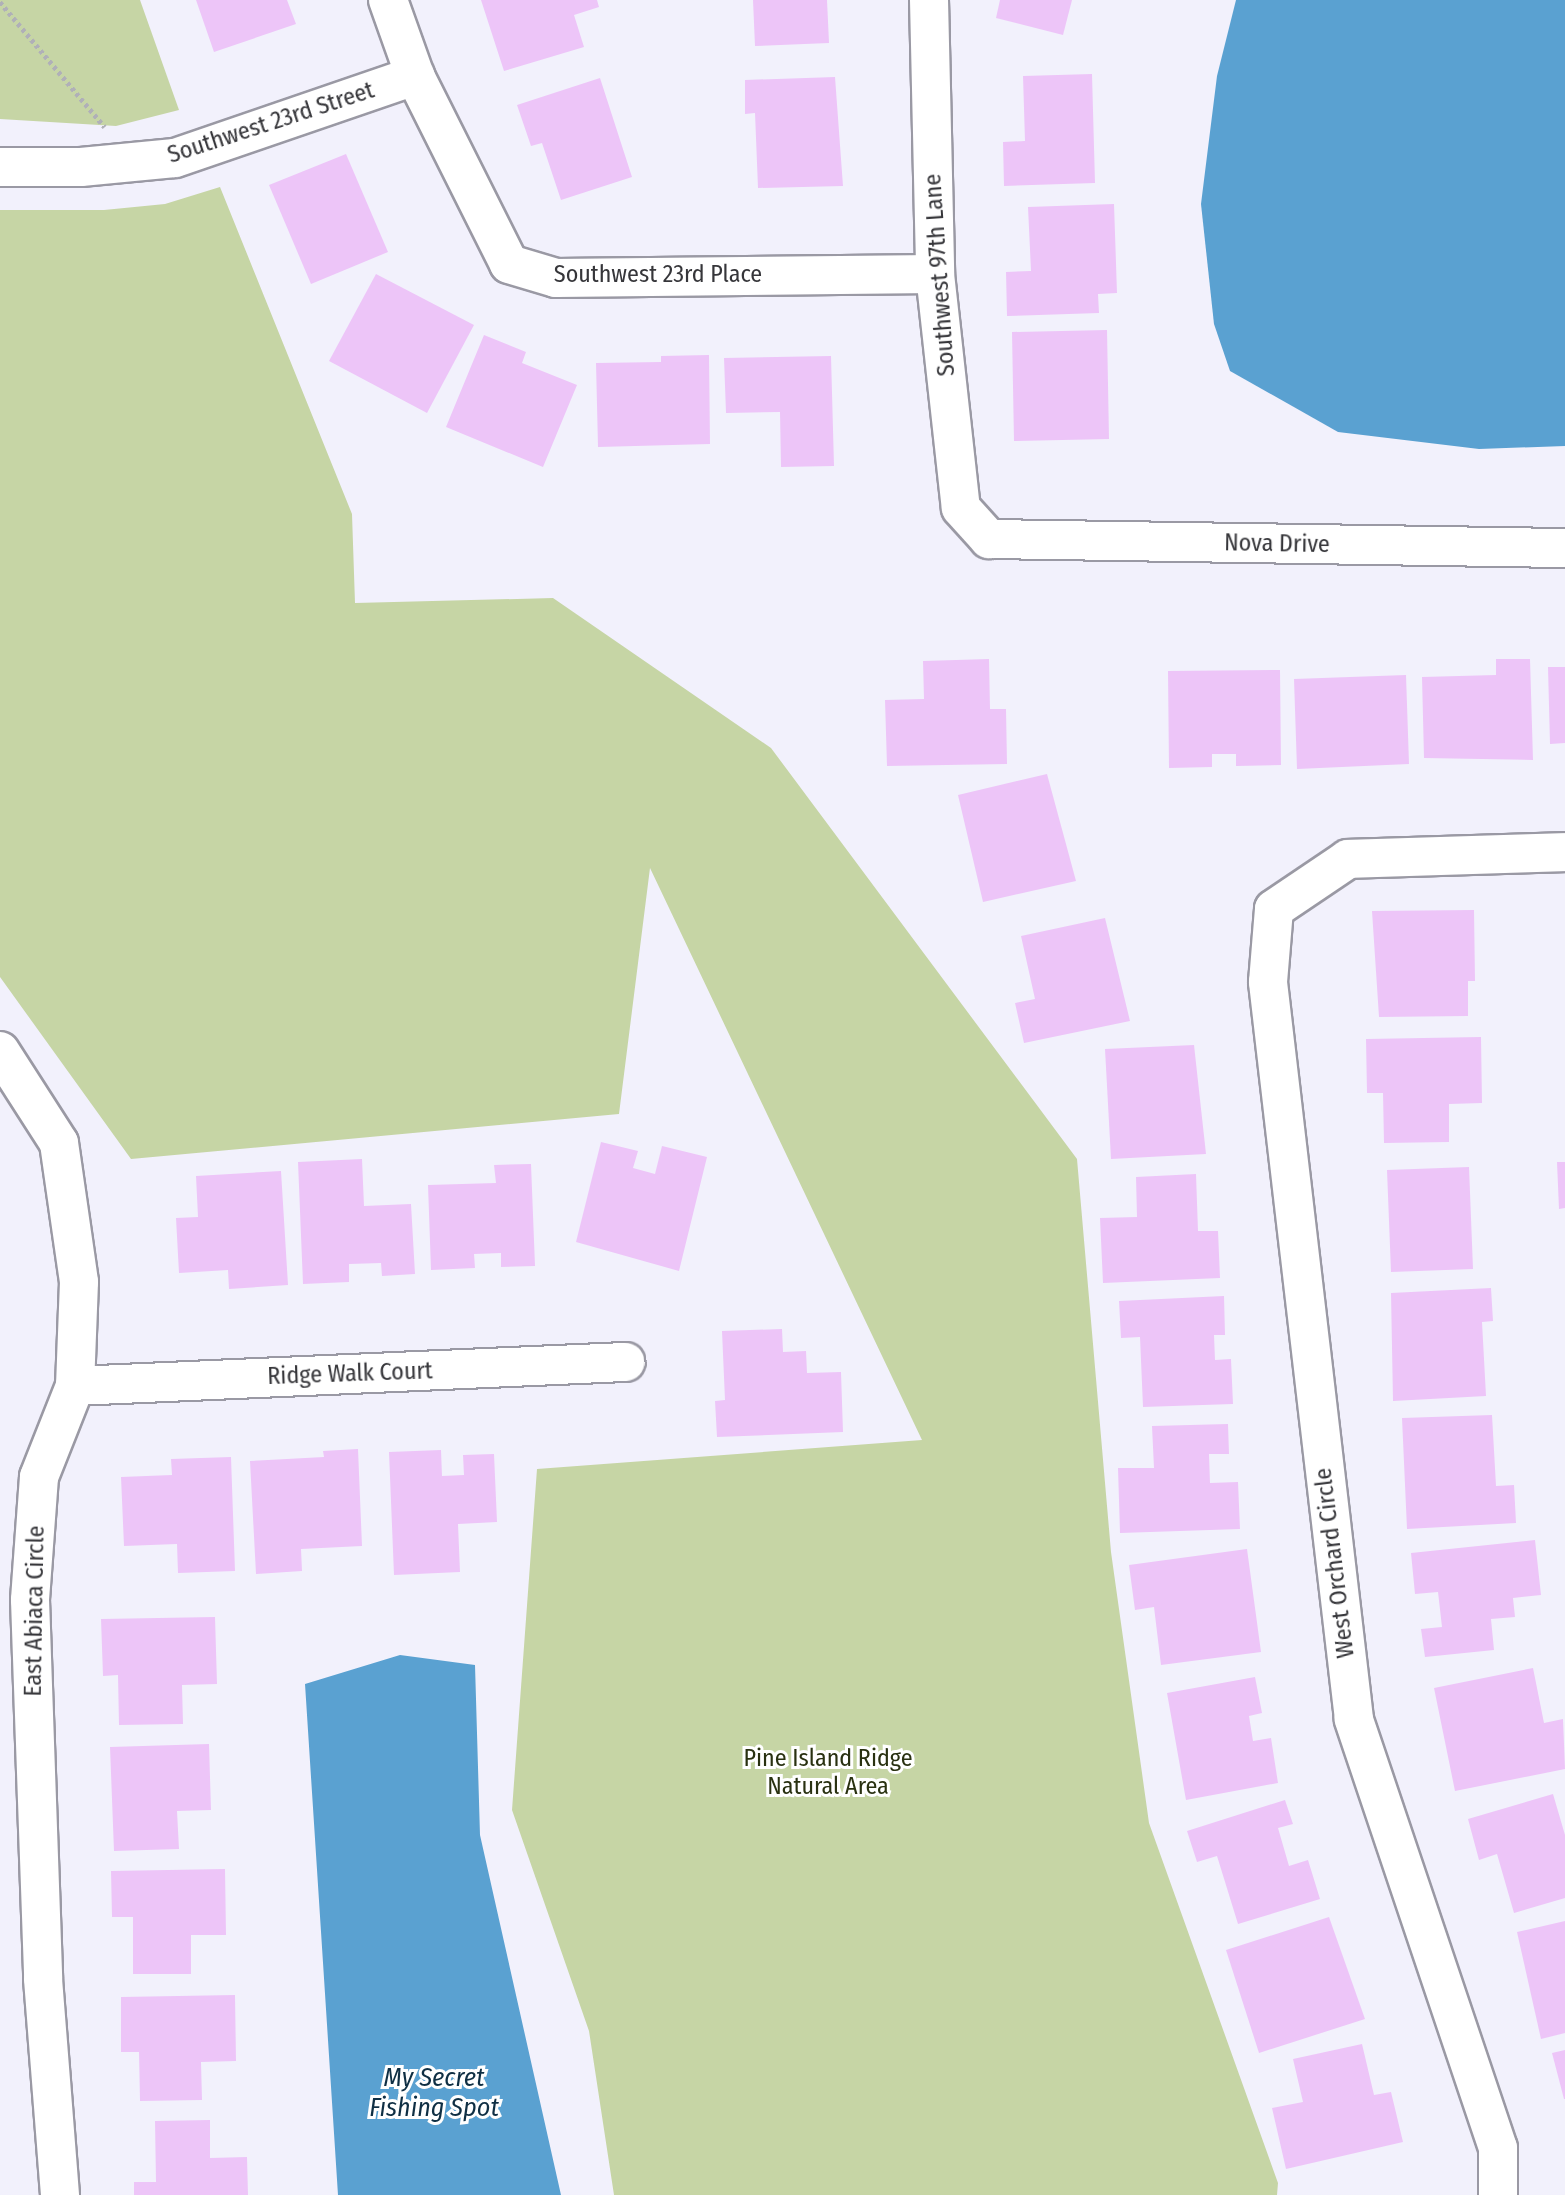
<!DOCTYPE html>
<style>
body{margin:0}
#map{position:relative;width:1565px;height:2195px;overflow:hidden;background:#f2f1fc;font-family:"Fira Sans Condensed",sans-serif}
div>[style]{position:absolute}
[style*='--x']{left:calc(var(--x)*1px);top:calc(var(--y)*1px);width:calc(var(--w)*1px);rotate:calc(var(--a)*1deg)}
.green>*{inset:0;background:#c6d5a5}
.water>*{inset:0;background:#5aa1d1}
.building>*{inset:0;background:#edc5f8}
.path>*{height:4.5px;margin-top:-2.25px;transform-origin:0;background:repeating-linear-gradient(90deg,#b0b0b8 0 3.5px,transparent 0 7px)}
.roads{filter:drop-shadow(2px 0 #9a99a4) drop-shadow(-2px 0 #9a99a4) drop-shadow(0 2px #9a99a4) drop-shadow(0 -2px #9a99a4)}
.minor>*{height:38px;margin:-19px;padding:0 19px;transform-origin:19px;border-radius:19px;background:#fff}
span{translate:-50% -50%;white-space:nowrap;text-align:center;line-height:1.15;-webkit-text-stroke:6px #fff;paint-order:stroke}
.street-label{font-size:24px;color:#36363a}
.park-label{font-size:24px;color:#293111}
.water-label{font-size:26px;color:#0f2f44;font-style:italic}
</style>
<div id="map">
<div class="green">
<i style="clip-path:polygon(0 0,140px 0,179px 110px,116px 126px,0 119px)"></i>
<i style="clip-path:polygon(220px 187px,352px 514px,355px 603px,553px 598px,771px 748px,1077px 1159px,1111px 1552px,1149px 1823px,1278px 2183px,1277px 2195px,614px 2195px,589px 2031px,512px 1810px,537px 1469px,922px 1440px,650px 868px,619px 1114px,131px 1159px,0 977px,0 210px,104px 210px,165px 204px)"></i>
</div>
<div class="water">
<i style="clip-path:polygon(1236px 0,1565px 0,1565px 446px,1479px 449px,1338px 432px,1230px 371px,1214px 324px,1201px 204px,1217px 76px)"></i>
<i style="clip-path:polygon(400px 1655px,475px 1665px,480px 1835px,561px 2195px,338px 2195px,305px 1684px)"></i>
</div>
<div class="building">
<i style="clip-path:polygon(196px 0,287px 0,296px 24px,214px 52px)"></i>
<i style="clip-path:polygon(481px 0,597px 0,599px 7px,574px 15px,584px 47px,504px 71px)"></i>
<i style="clip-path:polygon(753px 0,827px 0,829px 43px,755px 46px)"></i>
<i style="clip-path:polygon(1000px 0,1072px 0,1063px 35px,996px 18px)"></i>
<i style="clip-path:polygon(1092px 74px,1095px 183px,1004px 186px,1003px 142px,1025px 141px,1023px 76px)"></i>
<i style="clip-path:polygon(835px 77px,843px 186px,758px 188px,755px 113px,745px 114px,745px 80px)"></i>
<i style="clip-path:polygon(600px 78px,632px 177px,561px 200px,542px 143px,531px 146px,517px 105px)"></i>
<i style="clip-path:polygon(346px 154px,388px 252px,311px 284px,269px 185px)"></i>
<i style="clip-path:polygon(1114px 204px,1117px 293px,1098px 294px,1099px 313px,1007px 316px,1006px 272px,1031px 271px,1028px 207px)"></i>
<i style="clip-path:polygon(376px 274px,474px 325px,427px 413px,329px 361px)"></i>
<i style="clip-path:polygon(1107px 330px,1109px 439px,1014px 441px,1012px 332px)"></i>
<i style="clip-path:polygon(484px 335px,526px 352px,522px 363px,577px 385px,543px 467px,446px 427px)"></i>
<i style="clip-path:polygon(709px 355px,710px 444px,598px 447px,596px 363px,661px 362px,661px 356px)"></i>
<i style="clip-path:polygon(831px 356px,834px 466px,781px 467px,780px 412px,726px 413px,724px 358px)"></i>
<i style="clip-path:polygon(989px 659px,990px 709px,1006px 709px,1007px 764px,887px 766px,885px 700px,924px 699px,923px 661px)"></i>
<i style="clip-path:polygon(1496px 659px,1530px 659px,1533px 760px,1424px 758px,1422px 677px,1496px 675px)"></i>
<i style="clip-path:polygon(1548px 667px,1565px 667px,1565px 743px,1550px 744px)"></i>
<i style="clip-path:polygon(1280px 670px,1281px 765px,1236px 766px,1236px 754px,1212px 754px,1212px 767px,1169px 768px,1168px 671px)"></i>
<i style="clip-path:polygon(1406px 675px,1409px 764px,1297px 769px,1294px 679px)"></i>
<i style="clip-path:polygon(1047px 774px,1076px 881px,983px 902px,958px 795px)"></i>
<i style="clip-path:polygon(1474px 910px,1475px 981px,1468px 981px,1468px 1016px,1379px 1017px,1372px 911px)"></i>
<i style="clip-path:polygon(1105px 918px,1130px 1021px,1024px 1043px,1015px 1003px,1035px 999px,1021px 936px)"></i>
<i style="clip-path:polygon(1481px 1037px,1482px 1103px,1449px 1104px,1449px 1142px,1384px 1143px,1383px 1093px,1367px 1093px,1366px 1039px)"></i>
<i style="clip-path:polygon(1194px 1045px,1206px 1154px,1111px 1159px,1105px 1049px)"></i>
<i style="clip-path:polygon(601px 1142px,638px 1151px,633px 1168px,655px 1174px,662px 1146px,707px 1157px,679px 1271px,576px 1242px)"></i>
<i style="clip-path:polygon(362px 1159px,364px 1206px,411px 1204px,415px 1274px,382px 1276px,381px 1263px,349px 1264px,349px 1282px,303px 1284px,298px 1162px)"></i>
<i style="clip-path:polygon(1557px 1162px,1565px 1162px,1565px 1208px,1559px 1209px)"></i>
<i style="clip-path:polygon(531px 1164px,535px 1266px,501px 1267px,501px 1253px,474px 1254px,475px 1268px,431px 1270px,428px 1185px,496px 1183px,494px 1165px)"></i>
<i style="clip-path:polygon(1469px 1167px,1473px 1269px,1391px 1272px,1387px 1170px)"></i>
<i style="clip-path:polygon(281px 1171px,288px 1285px,229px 1289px,228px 1270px,179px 1273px,176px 1218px,198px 1217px,196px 1176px)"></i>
<i style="clip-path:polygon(1196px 1174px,1198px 1231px,1218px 1231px,1220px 1278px,1103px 1283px,1100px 1218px,1137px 1217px,1136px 1177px)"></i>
<i style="clip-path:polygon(1491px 1288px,1493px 1321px,1482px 1322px,1486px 1396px,1393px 1401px,1391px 1293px)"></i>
<i style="clip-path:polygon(1224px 1296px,1225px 1335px,1214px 1335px,1215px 1360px,1231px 1359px,1233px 1404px,1143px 1407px,1140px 1337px,1121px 1338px,1119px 1301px)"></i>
<i style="clip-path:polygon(782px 1329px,783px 1352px,806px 1351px,807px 1373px,841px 1372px,843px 1432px,717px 1437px,715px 1401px,725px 1400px,722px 1331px)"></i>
<i style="clip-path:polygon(1492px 1415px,1496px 1486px,1514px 1485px,1516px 1523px,1407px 1529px,1402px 1418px)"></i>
<i style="clip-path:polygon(1228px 1424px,1229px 1454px,1209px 1454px,1210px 1483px,1238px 1482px,1240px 1529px,1120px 1533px,1118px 1468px,1154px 1468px,1152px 1426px)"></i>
<i style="clip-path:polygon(358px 1449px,362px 1546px,301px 1549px,302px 1571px,256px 1574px,250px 1461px,324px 1457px,323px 1451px)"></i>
<i style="clip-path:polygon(441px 1450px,442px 1476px,464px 1475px,463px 1455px,494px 1454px,497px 1522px,458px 1524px,460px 1572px,394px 1575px,389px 1452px)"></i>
<i style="clip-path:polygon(231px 1457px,235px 1571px,178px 1573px,177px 1544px,124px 1546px,121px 1477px,172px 1475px,171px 1459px)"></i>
<i style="clip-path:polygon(1535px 1540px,1541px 1595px,1513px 1598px,1515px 1617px,1491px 1619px,1494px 1650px,1425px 1657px,1421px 1629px,1442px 1627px,1438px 1592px,1415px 1594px,1411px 1553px)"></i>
<i style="clip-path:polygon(1247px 1549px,1261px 1652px,1161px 1665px,1154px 1607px,1135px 1610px,1129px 1565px)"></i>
<i style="clip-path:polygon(215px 1617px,217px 1684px,182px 1685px,183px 1724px,119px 1725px,118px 1675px,103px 1676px,101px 1619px)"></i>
<i style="clip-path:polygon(1533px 1668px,1544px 1723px,1563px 1719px,1565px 1769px,1455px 1791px,1434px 1688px)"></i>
<i style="clip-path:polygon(1255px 1677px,1262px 1713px,1249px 1716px,1253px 1741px,1271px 1738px,1278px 1783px,1186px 1800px,1167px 1693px)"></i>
<i style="clip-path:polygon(209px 1744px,211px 1810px,177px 1811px,179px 1849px,114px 1851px,110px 1747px)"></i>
<i style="clip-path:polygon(1553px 1794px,1565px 1835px,1565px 1898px,1514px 1913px,1497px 1854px,1479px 1860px,1468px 1819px)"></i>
<i style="clip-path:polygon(1285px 1800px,1293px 1824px,1278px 1828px,1289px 1866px,1308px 1860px,1320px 1899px,1238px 1924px,1217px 1856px,1197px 1862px,1187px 1831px)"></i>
<i style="clip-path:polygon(225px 1869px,226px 1935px,191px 1935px,191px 1974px,133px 1974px,133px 1917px,112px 1917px,111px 1871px)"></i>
<i style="clip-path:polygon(1329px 1917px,1365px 2019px,1259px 2053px,1226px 1950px)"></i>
<i style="clip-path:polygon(1565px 1921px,1565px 2033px,1541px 2039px,1517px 1932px)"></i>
<i style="clip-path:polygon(235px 1995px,236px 2061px,201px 2062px,202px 2100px,140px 2101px,139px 2052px,121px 2052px,121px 1997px)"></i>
<i style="clip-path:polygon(1362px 2044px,1374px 2095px,1391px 2092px,1403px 2142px,1286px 2169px,1272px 2108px,1303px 2102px,1293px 2059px)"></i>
<i style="clip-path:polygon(1565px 2050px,1565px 2099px,1564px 2099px,1552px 2053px)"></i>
<i style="clip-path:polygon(210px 2120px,210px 2158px,247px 2157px,248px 2195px,134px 2195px,134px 2182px,156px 2182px,155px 2121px)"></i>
</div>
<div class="path">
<i style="--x:0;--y:2;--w:163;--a:50"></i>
</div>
<div class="roads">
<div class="minor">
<i style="--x:388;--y:0;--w:81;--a:70.4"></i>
<i style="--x:415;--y:76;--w:210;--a:63.4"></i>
<i style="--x:509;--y:264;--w:49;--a:16.6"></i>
<i style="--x:556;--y:278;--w:379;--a:-0.6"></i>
<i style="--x:929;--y:0;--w:274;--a:88.7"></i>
<i style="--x:935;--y:274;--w:235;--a:83.7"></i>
<i style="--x:961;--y:508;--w:42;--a:47.9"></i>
<i style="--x:989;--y:539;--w:576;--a:0.9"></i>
<i style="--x:0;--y:167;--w:81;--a:0"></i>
<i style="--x:81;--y:167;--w:94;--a:-5.5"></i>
<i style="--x:175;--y:158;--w:254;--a:-18.9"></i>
<i style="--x:0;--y:1051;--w:109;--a:57.3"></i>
<i style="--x:59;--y:1143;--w:140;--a:81.8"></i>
<i style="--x:79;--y:1282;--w:104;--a:92.2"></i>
<i style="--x:75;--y:1386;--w:98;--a:111.6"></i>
<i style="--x:39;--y:1477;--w:123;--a:94.2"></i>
<i style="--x:30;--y:1600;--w:379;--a:88"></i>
<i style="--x:43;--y:1979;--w:217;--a:85.5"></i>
<i style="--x:75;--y:1386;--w:551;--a:-2.5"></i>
<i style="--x:1498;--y:2195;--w:47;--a:-90"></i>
<i style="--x:1498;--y:2148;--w:453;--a:-108.6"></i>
<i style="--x:1354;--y:1719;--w:742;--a:-96.66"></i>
<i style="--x:1268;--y:982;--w:73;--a:-85.3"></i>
<i style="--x:1274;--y:909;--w:89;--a:-34"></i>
<i style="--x:1348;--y:859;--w:217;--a:-1.8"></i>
</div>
</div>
<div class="street-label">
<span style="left:271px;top:123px;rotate:-18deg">Southwest 23rd Street</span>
<span style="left:658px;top:275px">Southwest 23rd Place</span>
<span style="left:940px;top:275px;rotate:-94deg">Southwest 97th Lane</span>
<span style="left:1277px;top:544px;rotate:1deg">Nova Drive</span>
<span style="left:350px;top:1374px;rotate:-2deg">Ridge Walk Court</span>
<span style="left:1335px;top:1563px;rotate:-97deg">West Orchard Circle</span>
<span style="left:35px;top:1611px;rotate:-89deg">East Abiaca Circle</span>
</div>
<div class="park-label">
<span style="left:828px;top:1773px">Pine Island Ridge<br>Natural Area</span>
</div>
<div class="water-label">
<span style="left:434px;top:2093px">My Secret<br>Fishing Spot</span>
</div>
</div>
